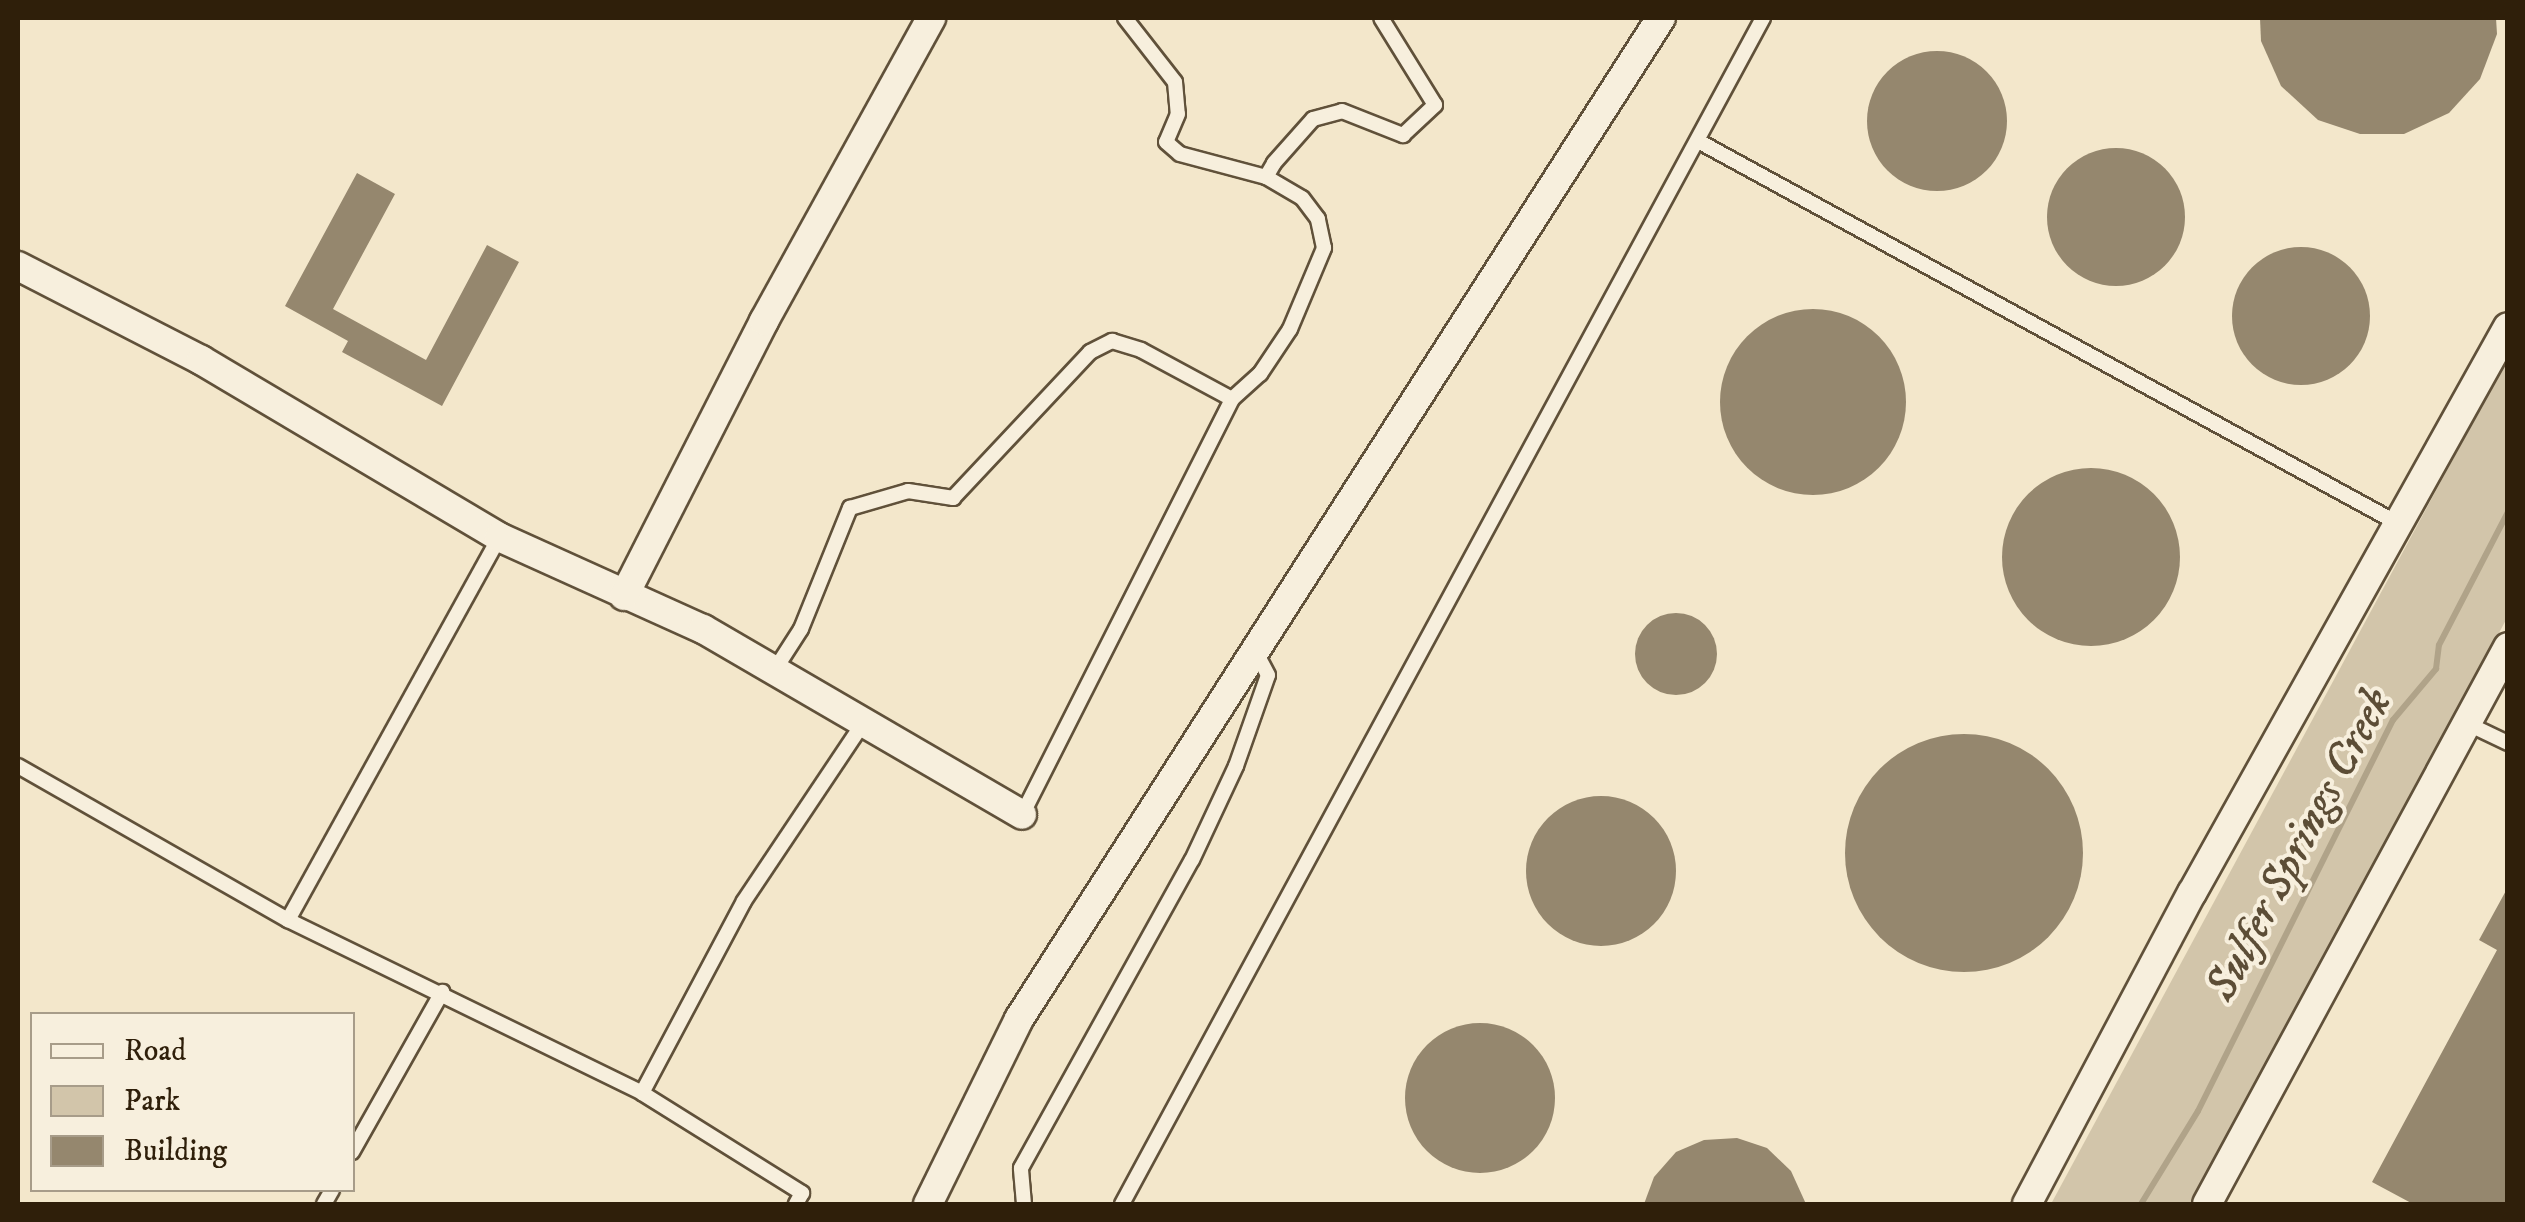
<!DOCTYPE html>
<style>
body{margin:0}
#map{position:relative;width:2525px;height:1222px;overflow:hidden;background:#f3e7cb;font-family:"IM FELL DW Pica",serif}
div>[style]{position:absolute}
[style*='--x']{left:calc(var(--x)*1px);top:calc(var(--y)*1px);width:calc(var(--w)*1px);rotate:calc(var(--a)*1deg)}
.green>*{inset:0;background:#d2c5aa}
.stream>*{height:6px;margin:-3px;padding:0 3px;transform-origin:3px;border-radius:3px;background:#b0a389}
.building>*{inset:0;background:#95876e}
.round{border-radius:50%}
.roads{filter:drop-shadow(2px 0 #60513a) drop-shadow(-2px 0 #60513a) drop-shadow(0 2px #60513a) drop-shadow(0 -2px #60513a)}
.lane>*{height:14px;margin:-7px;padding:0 7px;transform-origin:7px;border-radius:7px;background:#f7efdd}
.street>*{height:28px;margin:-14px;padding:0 14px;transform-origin:14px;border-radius:14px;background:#f7efdd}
span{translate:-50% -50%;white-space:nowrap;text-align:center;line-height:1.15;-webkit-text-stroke:8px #f7efdd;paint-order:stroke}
.water-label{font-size:45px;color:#5c4d36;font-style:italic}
.frame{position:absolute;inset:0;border:20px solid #2f1f0a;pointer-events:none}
.legend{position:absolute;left:30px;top:1012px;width:325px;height:180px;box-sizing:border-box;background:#f7efdd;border:2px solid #a79c89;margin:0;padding:12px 18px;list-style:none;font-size:30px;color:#2f1f0a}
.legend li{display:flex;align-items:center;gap:20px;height:50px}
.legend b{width:50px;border:2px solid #a79c89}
</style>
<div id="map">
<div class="green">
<i style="clip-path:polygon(2507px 359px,2507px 618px,2192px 1204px,2051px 1204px)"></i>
</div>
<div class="stream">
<i style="--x:2141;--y:1204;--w:109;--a:-58.5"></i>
<i style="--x:2198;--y:1111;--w:437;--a:-63.5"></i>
<i style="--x:2393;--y:720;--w:67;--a:-49.9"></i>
<i style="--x:2436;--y:669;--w:24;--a:-83"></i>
<i style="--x:2439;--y:645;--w:150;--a:-62.6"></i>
</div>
<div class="building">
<i style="clip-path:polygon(2260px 18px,2496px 18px,2497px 34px,2480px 79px,2449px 113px,2404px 134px,2360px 134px,2318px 120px,2281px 86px,2261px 41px)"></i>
<i class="round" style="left:1867px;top:51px;width:140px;height:140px"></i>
<i class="round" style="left:2047px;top:148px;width:138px;height:138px"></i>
<i style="clip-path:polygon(357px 173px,395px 194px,333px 309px,426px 360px,487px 245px,519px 262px,442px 406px,342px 352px,348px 341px,285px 306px)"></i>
<i class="round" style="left:2232px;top:247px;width:138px;height:138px"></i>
<i class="round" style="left:1720px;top:309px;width:186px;height:186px"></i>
<i class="round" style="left:2002px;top:468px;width:178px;height:178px"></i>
<i class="round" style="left:1635px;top:613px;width:82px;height:82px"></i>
<i class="round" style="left:1845px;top:734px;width:238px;height:238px"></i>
<i class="round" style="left:1526px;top:796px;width:150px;height:150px"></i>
<i style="clip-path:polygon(2508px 887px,2508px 1204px,2413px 1204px,2372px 1182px,2497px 950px,2479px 940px)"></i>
<i class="round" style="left:1405px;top:1023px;width:150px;height:150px"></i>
<i style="clip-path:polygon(1737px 1138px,1767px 1148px,1791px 1171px,1806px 1204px,1644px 1204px,1654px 1177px,1676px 1152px,1704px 1140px)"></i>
</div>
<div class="roads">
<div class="lane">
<i style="--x:1125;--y:18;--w:81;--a:52"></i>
<i style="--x:1175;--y:82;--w:32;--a:85"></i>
<i style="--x:1178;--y:114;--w:30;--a:113"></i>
<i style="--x:1166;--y:142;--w:18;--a:41"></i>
<i style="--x:1180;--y:154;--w:89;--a:15"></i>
<i style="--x:1698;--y:141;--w:799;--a:28.65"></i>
<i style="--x:774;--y:671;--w:50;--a:-57.3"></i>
<i style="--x:801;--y:629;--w:131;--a:-68"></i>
<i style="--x:850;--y:508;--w:60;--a:-16.3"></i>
<i style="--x:908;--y:491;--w:46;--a:8.8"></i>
<i style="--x:953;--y:498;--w:200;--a:-46.8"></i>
<i style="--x:1090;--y:352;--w:25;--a:-27"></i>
<i style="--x:1112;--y:341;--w:30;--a:17"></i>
<i style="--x:1141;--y:350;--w:103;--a:28.3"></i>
<i style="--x:2466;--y:723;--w:47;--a:25.5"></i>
<i style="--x:18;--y:766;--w:311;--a:29.7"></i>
<i style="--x:288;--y:920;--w:437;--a:-61.1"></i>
<i style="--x:1022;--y:815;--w:466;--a:-63.2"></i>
<i style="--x:1232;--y:399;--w:38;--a:-42"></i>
<i style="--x:1260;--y:374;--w:54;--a:-56.3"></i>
<i style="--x:1290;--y:329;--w:88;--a:-67.2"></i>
<i style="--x:1324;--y:248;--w:30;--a:-102"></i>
<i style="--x:1318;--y:219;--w:26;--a:-127"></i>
<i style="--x:1302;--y:198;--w:42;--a:-149.7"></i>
<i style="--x:1266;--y:177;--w:16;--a:-60"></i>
<i style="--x:1274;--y:163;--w:59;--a:-48.4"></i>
<i style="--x:1313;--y:119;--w:30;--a:-15"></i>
<i style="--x:1342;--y:111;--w:66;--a:21.5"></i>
<i style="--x:1403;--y:135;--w:44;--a:-43.2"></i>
<i style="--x:1435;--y:105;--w:102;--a:-121.8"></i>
<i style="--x:288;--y:920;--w:394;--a:26"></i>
<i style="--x:642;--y:1093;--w:217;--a:-62"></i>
<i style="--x:744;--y:901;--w:214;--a:-56.2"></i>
<i style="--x:642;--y:1093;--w:189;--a:32"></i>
<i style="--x:802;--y:1193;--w:13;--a:119"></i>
<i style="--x:352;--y:1152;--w:184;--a:-60.6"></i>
<i style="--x:324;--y:1204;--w:16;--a:-60"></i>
<i style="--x:1024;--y:1204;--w:36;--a:-95"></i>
<i style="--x:1021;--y:1168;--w:352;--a:-61"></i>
<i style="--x:1192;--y:860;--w:104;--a:-64.9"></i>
<i style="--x:1236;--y:766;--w:96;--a:-70.6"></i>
<i style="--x:1268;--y:675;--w:24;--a:-118"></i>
<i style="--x:1122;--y:1204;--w:1348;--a:-61.61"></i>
</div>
<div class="street">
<i style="--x:18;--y:266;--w:206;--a:27.2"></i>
<i style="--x:201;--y:360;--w:347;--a:30.7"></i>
<i style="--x:499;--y:537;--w:224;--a:24.3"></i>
<i style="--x:703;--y:629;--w:369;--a:30.2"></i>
<i style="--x:624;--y:596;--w:309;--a:-63"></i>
<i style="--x:764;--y:321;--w:346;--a:-61.1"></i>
<i style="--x:928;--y:1204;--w:206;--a:-63.8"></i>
<i style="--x:1019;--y:1019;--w:1189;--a:-57.33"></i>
<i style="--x:2027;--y:1204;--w:352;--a:-62.1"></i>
<i style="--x:2192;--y:893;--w:648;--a:-60.83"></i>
<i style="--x:2207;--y:1204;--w:633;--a:-61.61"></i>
</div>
</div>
<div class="water-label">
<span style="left:2300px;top:845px;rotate:-62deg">Sulfer Springs Creek</span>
</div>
<div class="frame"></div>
<ul class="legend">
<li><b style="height:12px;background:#f7efdd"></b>Road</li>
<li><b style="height:28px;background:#d2c5aa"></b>Park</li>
<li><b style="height:28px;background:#95876e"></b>Building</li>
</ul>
</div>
